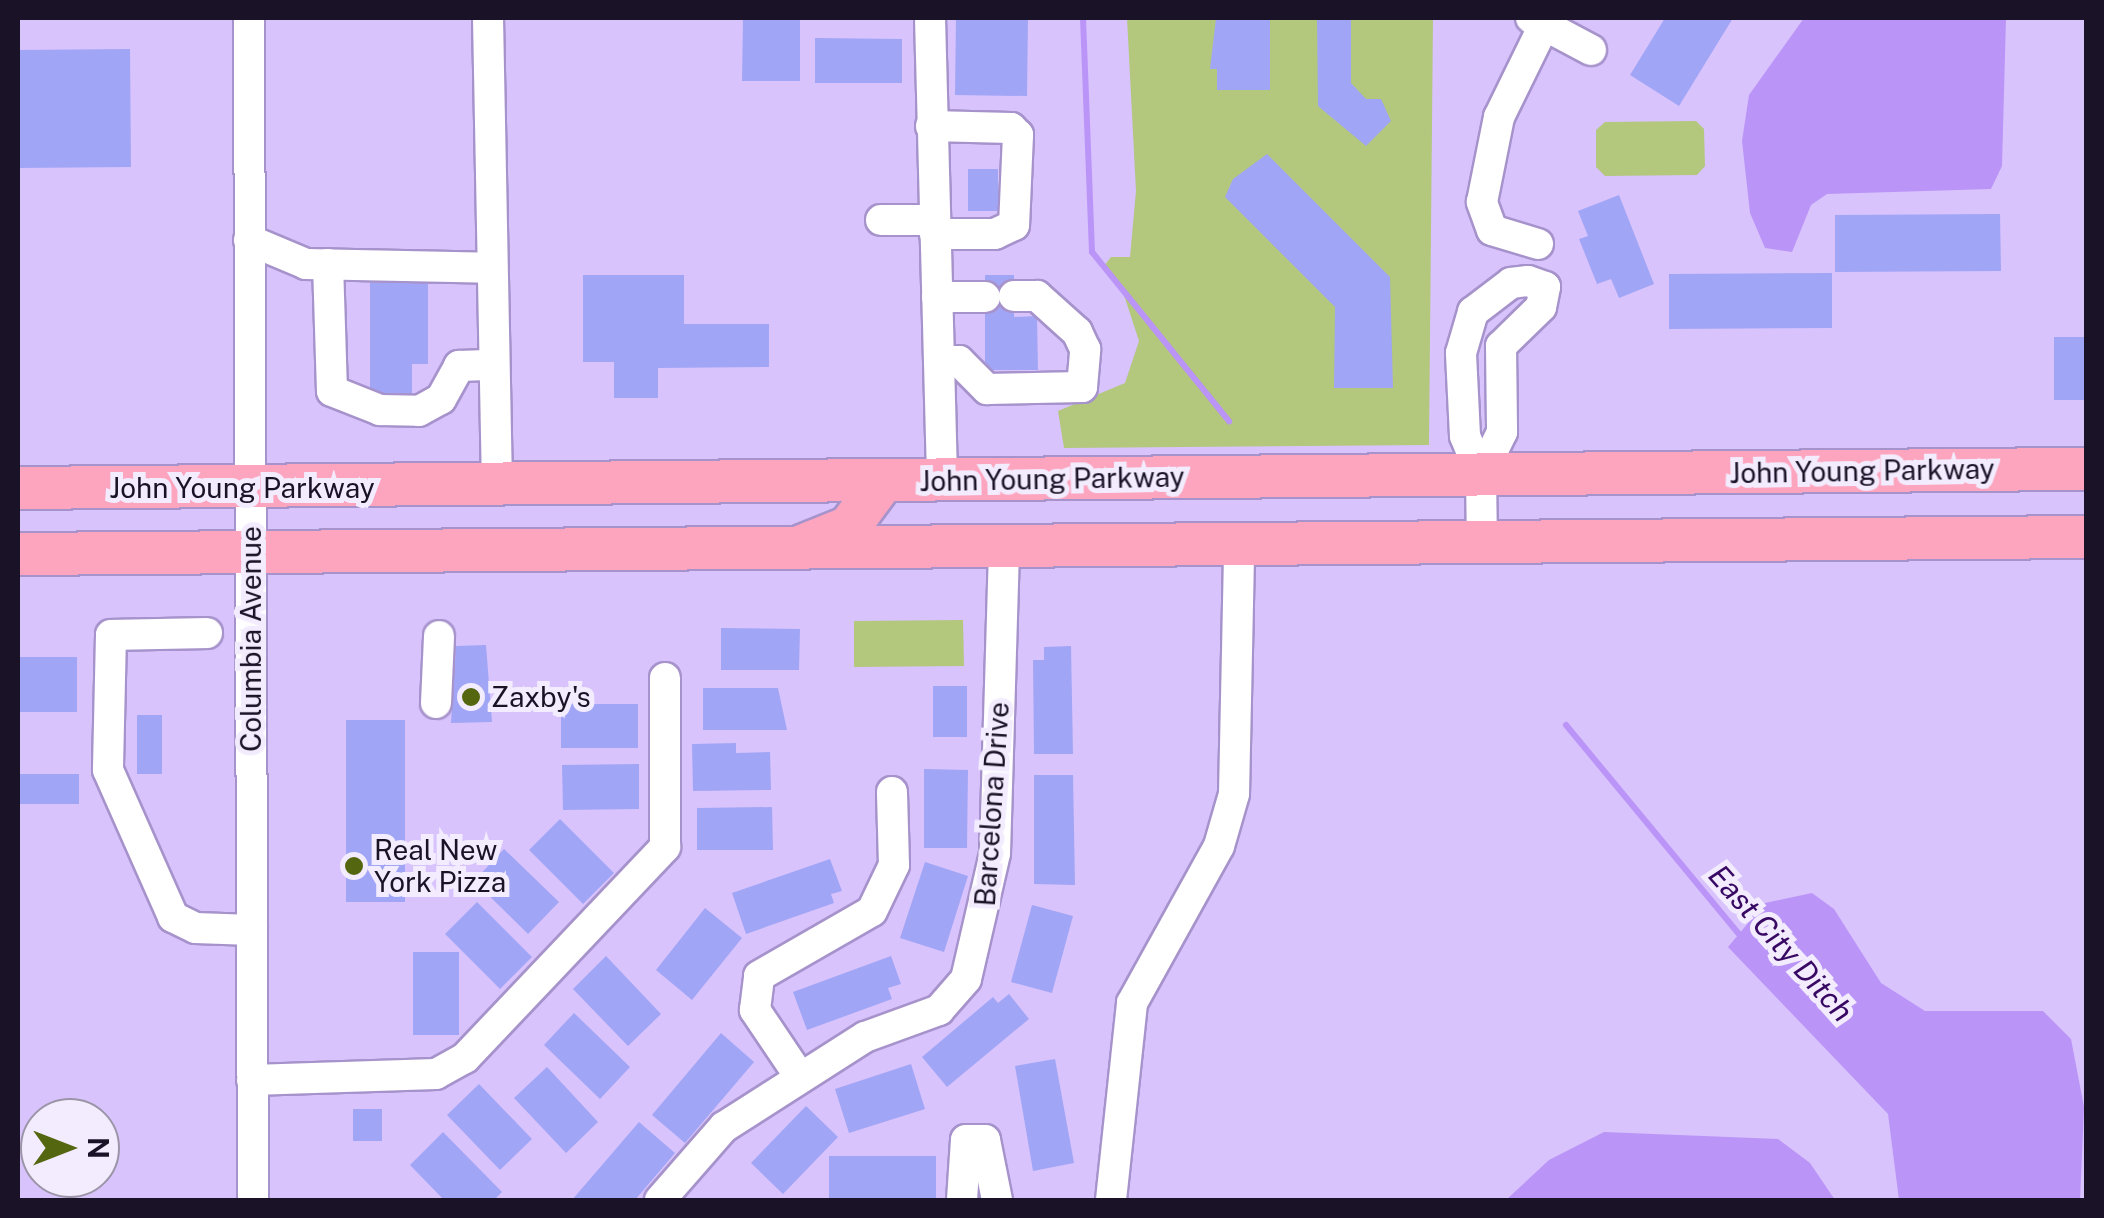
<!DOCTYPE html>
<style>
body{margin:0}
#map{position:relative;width:2104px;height:1218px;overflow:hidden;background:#d8c3fd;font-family:"Public Sans",sans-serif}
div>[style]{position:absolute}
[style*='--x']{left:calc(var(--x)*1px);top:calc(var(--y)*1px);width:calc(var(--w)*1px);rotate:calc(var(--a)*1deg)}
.green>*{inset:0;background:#b3c77d}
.water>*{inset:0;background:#bb94f7}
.stream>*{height:6px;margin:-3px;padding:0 3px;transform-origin:3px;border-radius:3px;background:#bb94f7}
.building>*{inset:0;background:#a1a5f6}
.roads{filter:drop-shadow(2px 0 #a793cb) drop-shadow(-2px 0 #a793cb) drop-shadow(0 2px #a793cb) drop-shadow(0 -2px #a793cb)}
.minor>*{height:30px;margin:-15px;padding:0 15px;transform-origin:15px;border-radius:15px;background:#fff}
.highway>*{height:42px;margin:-21px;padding:0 21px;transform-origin:21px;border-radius:21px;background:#fda4be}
.dots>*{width:28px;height:28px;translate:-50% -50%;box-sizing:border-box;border:5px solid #f2ecfe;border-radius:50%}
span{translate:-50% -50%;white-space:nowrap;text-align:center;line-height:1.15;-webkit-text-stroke:10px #f2ecfe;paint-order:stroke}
.street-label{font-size:28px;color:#1a1227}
.poi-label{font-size:28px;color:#1a1227}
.left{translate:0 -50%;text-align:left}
.water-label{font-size:30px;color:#380963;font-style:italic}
.frame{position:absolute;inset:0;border:20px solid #1a1227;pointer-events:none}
.north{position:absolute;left:20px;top:1098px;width:100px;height:100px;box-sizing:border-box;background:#f2ecfe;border:2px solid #9c95a8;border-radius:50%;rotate:90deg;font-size:28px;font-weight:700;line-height:40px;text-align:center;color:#1a1227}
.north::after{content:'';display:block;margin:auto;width:35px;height:45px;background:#556610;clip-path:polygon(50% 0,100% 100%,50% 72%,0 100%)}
</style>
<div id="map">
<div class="green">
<i style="clip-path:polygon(1127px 18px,1433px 18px,1429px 445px,1064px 448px,1058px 411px,1125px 383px,1139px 341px,1123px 292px,1104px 266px,1111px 257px,1130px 257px,1136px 191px)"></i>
<i style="clip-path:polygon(1696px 121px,1704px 129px,1705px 166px,1697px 175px,1605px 176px,1596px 167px,1596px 130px,1605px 122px)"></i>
<i style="clip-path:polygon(963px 620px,964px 666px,854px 667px,854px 621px)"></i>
</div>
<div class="water">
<i style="clip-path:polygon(1804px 18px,2006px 18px,2002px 166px,1991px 189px,1827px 194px,1811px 205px,1792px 252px,1765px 248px,1750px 213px,1742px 141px,1749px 95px)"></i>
<i style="clip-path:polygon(1812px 893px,1834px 909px,1881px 983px,1925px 1011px,2043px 1011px,2071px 1039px,2084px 1107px,2080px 1200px,1899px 1200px,1888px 1114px,1728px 947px,1765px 903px)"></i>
<i style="clip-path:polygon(1604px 1132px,1778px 1139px,1810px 1163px,1835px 1200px,1506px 1200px,1549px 1160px)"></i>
</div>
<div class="stream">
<i style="--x:1083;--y:18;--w:234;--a:87.8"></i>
<i style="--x:1092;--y:252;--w:218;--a:51"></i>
<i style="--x:1566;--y:725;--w:279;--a:50.4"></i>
</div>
<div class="building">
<i style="clip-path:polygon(743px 18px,800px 18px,800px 81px,742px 81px)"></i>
<i style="clip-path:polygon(956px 18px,1028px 18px,1027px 96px,955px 95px)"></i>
<i style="clip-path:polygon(1216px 18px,1270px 18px,1270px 90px,1217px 90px,1217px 69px,1210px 69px)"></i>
<i style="clip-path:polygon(1317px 18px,1351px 18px,1351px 83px,1366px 99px,1381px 99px,1391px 121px,1366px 146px,1318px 106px)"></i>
<i style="clip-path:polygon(1665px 18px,1733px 18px,1679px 106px,1630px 75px)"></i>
<i style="clip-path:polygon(815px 38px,902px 39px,902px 83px,815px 83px)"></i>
<i style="clip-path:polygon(130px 49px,131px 167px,18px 168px,18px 50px)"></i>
<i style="clip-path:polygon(1267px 154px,1390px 277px,1393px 388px,1334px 388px,1335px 307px,1225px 197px,1233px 179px)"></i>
<i style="clip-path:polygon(968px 169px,998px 169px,998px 211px,968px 211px)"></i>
<i style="clip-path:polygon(1619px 195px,1654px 284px,1619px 298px,1611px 279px,1597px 284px,1579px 239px,1588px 236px,1578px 211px)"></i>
<i style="clip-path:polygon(2000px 214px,2001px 271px,1835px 272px,1835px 215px)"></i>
<i style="clip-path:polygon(1832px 273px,1832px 328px,1669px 329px,1669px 274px)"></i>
<i style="clip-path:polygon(583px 275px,684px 275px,684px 324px,769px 324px,769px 367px,658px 368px,658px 398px,614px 398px,614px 362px,583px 362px)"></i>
<i style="clip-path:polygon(985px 275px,1014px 275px,1014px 317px,1037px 316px,1038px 370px,985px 370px)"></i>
<i style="clip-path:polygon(370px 283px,428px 283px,428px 364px,412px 364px,412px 401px,370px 400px)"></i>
<i style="clip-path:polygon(2054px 337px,2086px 337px,2086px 400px,2054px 400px)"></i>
<i style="clip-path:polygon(721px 628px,800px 629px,799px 670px,721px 670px)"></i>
<i style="clip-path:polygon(486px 645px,492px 722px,451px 723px,456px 646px)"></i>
<i style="clip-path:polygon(1071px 646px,1073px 754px,1034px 754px,1033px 660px,1044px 660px,1044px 647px)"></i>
<i style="clip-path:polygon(18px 657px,77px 657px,77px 712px,18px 712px)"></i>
<i style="clip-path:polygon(933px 686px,967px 686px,967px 737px,933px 737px)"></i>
<i style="clip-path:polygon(703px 688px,778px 688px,787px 730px,703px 730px)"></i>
<i style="clip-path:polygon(561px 704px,638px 704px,638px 748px,561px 748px)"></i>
<i style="clip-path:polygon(137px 715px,162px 715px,162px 774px,137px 774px)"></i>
<i style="clip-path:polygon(346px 720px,405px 720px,405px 902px,346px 902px)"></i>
<i style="clip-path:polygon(736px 743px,736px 753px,770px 752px,771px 790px,693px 791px,692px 744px)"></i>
<i style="clip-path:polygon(639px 764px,639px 809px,563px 810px,562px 765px)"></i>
<i style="clip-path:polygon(924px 769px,968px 770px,967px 848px,924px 848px)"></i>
<i style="clip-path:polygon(18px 774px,79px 774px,79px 804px,18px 804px)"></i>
<i style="clip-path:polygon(1034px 775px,1073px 775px,1075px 885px,1034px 884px)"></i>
<i style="clip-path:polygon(772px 807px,773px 850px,697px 850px,697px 808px)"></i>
<i style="clip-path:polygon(560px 819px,614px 873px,583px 904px,529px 850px)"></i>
<i style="clip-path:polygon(504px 849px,559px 902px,528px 934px,474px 881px)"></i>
<i style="clip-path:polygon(830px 859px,842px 891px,831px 894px,834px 903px,746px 934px,732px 893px)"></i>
<i style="clip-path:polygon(925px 862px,968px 876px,944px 952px,900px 938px)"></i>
<i style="clip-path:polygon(477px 902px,532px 957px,500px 989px,445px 934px)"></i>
<i style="clip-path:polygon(1032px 905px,1073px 916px,1052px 993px,1011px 982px)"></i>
<i style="clip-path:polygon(705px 908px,742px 938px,692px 1000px,656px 970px)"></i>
<i style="clip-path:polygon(413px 952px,459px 952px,459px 1035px,413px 1035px)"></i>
<i style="clip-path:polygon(606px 956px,661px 1014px,628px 1046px,573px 989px)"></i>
<i style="clip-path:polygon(891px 956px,901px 984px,888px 988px,892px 999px,807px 1030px,793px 992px)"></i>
<i style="clip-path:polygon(1009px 994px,1029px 1019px,947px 1087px,922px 1057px,993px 997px,998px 1003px)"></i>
<i style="clip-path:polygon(574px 1013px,630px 1067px,600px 1099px,544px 1045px)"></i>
<i style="clip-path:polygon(721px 1033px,754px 1062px,685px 1143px,652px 1115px)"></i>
<i style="clip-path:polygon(1055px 1059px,1074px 1163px,1033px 1171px,1015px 1066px)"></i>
<i style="clip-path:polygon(911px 1064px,925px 1109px,849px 1133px,835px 1089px)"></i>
<i style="clip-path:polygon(547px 1067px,598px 1122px,566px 1153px,514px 1098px)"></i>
<i style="clip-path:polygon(479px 1084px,532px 1139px,500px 1170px,447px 1115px)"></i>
<i style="clip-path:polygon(806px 1106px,838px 1137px,783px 1194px,751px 1163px)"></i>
<i style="clip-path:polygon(353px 1109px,382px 1109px,382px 1141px,353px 1141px)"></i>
<i style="clip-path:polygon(639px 1122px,675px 1153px,635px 1200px,572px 1200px)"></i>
<i style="clip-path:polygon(443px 1132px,502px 1192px,494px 1200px,444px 1200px,410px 1165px)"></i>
<i style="clip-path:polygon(829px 1156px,936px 1156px,936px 1200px,829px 1200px)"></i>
</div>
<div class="roads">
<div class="minor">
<i style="--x:249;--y:18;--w:1182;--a:89.81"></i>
<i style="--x:488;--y:18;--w:468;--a:88.9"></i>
<i style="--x:930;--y:18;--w:463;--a:88.5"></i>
<i style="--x:1531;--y:18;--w:68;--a:28.1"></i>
<i style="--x:931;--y:126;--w:80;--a:1.4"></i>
<i style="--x:1011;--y:128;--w:10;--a:45"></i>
<i style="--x:1018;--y:135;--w:90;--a:92.5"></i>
<i style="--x:1014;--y:225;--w:21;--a:155"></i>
<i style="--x:995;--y:234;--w:60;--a:180"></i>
<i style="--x:881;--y:220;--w:53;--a:0"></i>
<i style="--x:249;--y:240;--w:62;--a:22.8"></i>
<i style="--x:306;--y:264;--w:184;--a:1.2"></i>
<i style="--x:1538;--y:244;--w:48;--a:-163.1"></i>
<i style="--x:1492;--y:230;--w:30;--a:-110"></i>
<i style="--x:1482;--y:202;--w:87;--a:-78.7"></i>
<i style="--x:1499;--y:117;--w:102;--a:-63.9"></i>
<i style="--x:328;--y:264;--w:127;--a:88.2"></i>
<i style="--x:332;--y:391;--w:52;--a:21.6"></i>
<i style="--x:380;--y:410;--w:39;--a:1"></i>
<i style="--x:419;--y:411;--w:25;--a:-29"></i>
<i style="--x:441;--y:399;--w:38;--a:-61"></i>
<i style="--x:459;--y:366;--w:35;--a:-2"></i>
<i style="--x:937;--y:297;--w:48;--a:0"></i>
<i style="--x:939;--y:361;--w:20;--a:0"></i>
<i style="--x:959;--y:361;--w:40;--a:45"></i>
<i style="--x:987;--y:389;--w:95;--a:-1.2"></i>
<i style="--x:1082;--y:387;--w:38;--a:-85"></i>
<i style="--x:1085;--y:349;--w:19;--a:-115"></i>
<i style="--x:1077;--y:332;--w:54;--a:-138"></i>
<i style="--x:1037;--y:296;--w:23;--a:180"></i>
<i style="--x:1481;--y:475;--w:42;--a:-112.3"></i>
<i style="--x:1465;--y:436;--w:83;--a:-92.8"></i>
<i style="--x:1461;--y:353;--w:43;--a:-73.7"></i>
<i style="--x:1473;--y:312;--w:48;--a:-37.3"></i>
<i style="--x:1511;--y:283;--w:17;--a:-7"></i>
<i style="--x:1528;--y:281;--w:18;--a:19"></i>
<i style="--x:1545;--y:287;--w:20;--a:101"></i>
<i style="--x:1541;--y:307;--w:56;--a:135.7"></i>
<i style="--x:1501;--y:346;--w:86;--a:89.3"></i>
<i style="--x:1502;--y:432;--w:48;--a:116"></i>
<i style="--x:1481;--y:475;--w:69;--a:89.2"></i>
<i style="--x:207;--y:633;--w:96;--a:178.8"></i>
<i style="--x:111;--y:635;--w:135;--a:91.3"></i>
<i style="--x:108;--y:770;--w:161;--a:66.1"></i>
<i style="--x:173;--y:917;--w:25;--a:26"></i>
<i style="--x:196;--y:928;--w:56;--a:2"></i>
<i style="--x:436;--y:703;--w:67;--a:-87.4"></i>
<i style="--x:800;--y:1077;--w:81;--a:-123.9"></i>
<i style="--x:755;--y:1010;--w:34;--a:-83"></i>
<i style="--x:759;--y:976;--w:130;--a:-29.9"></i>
<i style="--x:872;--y:911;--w:51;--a:-64.4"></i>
<i style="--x:894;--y:865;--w:73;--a:-91.6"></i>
<i style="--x:252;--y:1080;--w:184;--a:-1.9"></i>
<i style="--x:436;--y:1074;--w:33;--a:-29"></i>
<i style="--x:465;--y:1058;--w:291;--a:-46.5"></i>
<i style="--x:665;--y:847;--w:169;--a:-90"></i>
<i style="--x:660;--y:1200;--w:97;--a:-48.8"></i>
<i style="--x:724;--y:1127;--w:167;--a:-32.6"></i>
<i style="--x:865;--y:1037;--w:79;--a:-20"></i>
<i style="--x:939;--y:1010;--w:41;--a:-48.9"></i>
<i style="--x:966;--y:979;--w:129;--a:-77"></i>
<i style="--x:995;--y:853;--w:304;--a:-88.3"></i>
<i style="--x:962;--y:1200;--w:60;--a:-86.2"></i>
<i style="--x:966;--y:1140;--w:19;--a:0"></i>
<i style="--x:985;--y:1140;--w:61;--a:78.7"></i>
<i style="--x:1111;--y:1200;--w:198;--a:-83.9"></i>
<i style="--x:1132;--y:1003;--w:179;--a:-61"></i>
<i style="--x:1219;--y:846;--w:54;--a:-73.9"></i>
<i style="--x:1234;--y:794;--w:249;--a:-88.8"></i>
</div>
<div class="highway">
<i style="--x:18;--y:488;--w:2068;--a:-0.53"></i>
<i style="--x:802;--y:546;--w:51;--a:-22"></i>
<i style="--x:849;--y:527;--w:57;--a:-53.5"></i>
<i style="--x:18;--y:554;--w:2068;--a:-0.47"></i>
</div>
</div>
<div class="dots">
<i style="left:471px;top:697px;background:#556610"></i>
<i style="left:354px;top:866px;background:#556610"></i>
</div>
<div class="street-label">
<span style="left:1862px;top:471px;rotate:-1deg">John Young Parkway</span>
<span style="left:1052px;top:479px;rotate:-1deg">John Young Parkway</span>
<span style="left:242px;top:488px">John Young Parkway</span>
<span style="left:251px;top:639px;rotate:-90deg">Columbia Avenue</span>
<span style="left:992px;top:804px;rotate:-86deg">Barcelona Drive</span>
</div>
<div class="poi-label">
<span class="left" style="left:491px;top:697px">Zaxby's</span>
<span class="left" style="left:374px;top:866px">Real New<br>York Pizza</span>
</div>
<div class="water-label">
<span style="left:1781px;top:943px;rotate:48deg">East City Ditch</span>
</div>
<div class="frame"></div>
<div class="north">N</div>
</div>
